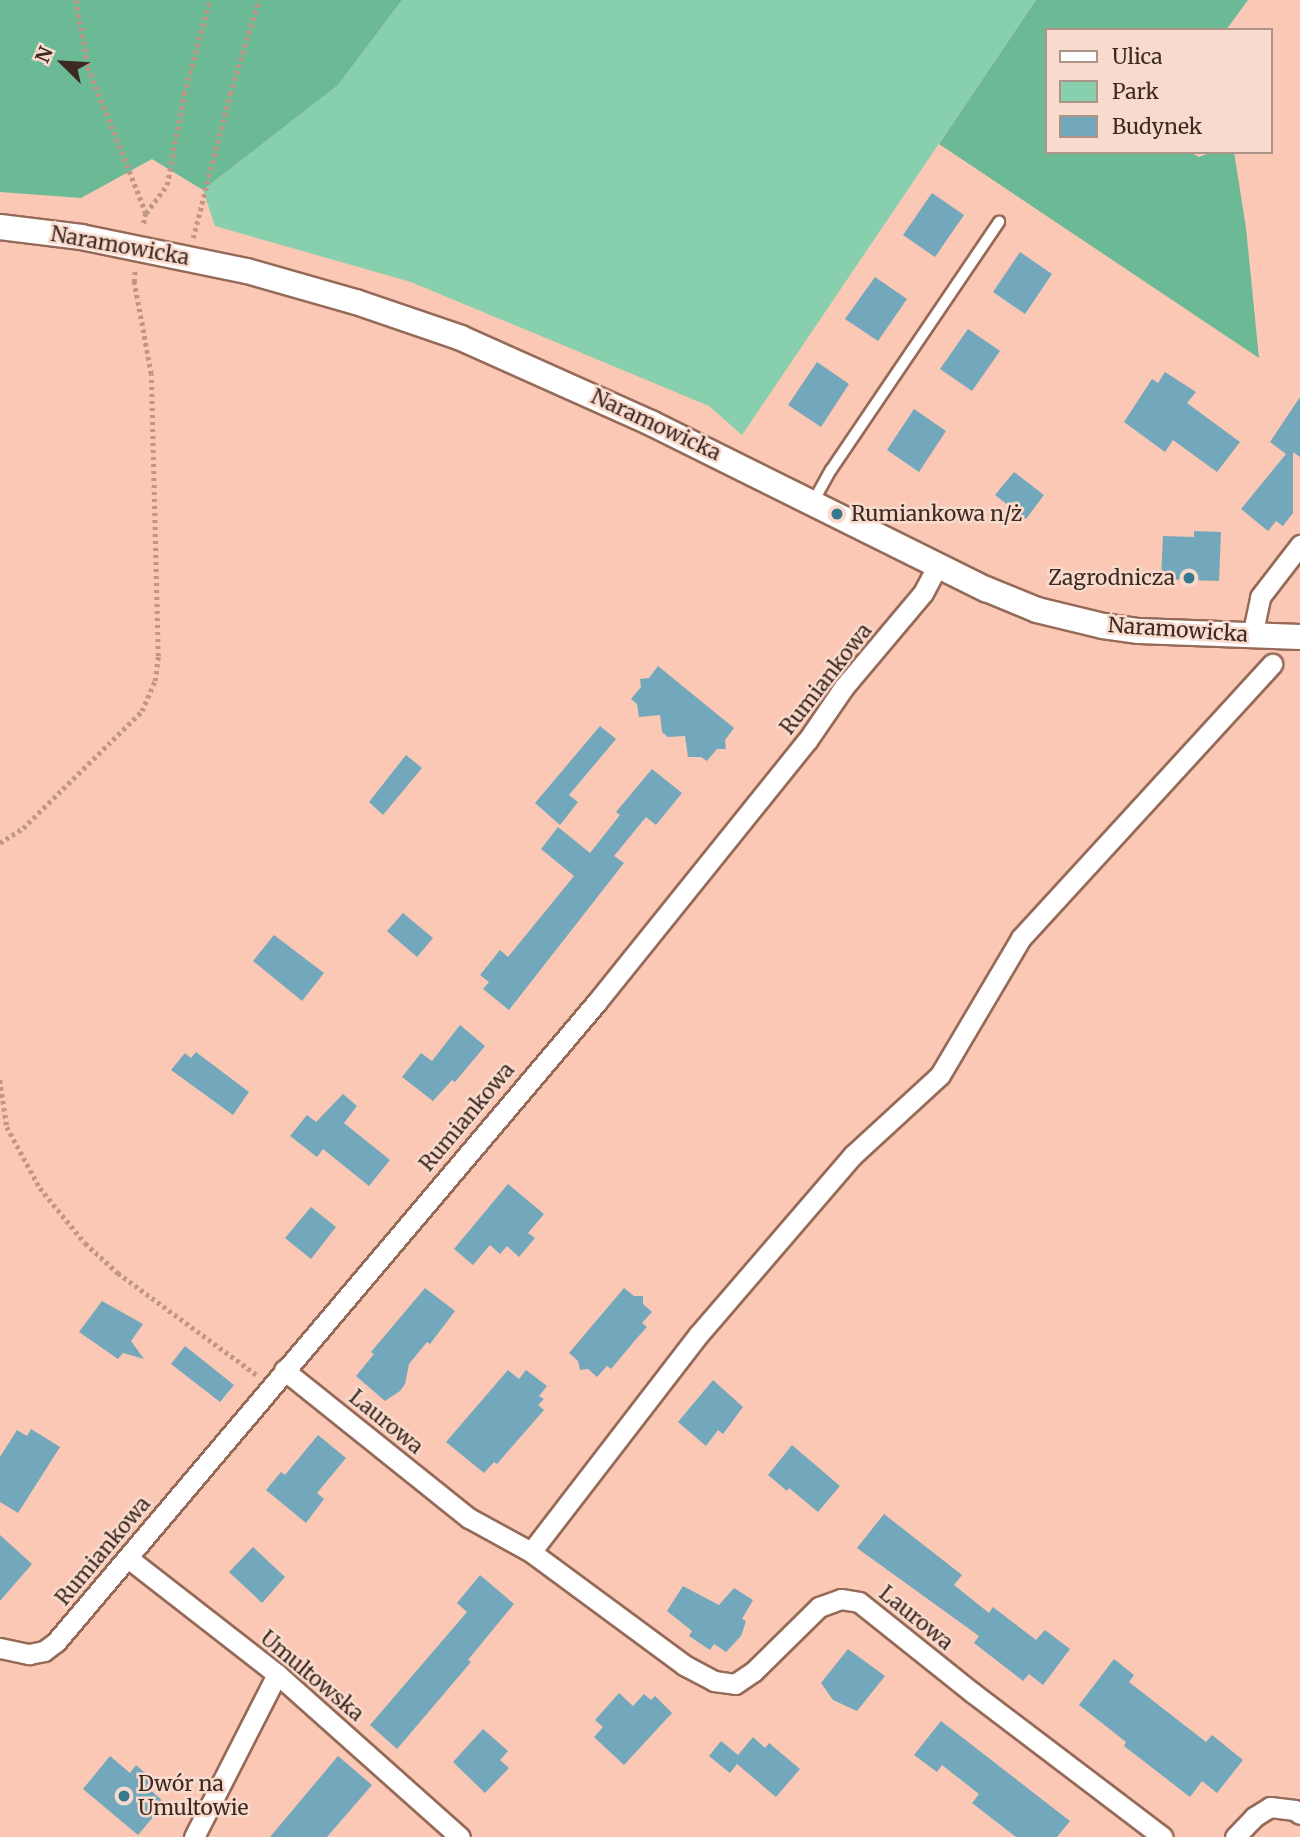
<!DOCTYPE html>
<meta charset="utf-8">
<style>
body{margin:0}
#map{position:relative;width:1300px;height:1837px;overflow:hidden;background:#fac8b4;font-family:Merriweather,serif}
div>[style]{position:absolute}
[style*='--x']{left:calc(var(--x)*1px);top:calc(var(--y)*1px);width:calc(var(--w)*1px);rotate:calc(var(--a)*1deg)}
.green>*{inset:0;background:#88cfad}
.forest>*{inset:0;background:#6cb995}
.building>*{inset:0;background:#73a8bc}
.path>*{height:4.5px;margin-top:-2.25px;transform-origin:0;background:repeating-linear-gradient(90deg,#c09787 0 3.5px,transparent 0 7px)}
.roads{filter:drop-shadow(2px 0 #966a58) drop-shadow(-2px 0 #966a58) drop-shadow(0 2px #966a58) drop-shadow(0 -2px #966a58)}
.service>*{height:10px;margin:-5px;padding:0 5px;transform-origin:5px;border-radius:5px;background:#fff}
.minor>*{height:19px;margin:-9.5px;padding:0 9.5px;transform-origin:9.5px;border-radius:9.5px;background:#fff}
.tertiary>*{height:24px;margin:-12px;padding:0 12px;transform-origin:12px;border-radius:12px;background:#fff}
.dots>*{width:19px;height:19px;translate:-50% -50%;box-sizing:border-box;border:4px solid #f9dbce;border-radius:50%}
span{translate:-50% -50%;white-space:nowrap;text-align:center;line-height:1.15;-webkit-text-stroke:5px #f9dbce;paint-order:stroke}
.street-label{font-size:21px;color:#3c2921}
.poi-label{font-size:21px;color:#3c2921}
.left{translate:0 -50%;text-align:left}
.right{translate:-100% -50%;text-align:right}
.legend{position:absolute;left:1045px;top:28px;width:228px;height:126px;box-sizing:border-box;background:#f9dbce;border:2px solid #ad9489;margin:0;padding:9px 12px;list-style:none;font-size:21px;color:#3c2921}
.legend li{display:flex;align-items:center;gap:14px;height:35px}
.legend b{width:35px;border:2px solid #ad9489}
.north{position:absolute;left:28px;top:28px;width:70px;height:70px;-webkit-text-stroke:5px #f9dbce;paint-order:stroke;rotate:294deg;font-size:19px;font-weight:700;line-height:28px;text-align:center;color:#3c2921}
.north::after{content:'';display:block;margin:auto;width:24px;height:32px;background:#3c2921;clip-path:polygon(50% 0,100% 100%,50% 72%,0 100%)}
</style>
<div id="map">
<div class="green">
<i style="clip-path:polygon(402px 0,1036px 0,742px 435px,709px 406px,411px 282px,215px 226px,203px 190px,338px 85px)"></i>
</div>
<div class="forest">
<i style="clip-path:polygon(0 0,402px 0,338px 85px,203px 190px,152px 159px,81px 198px,0 192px)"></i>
<i style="clip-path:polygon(1036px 0,1248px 0,1226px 30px,1046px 30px,1046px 152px,1190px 152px,1199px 157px,1212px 152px,1234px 152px,1246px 228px,1259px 358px,939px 144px)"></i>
</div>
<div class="building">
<i style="clip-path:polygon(932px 193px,964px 215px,935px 257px,903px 235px)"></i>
<i style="clip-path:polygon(1020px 252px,1052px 274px,1025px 314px,993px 292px)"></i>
<i style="clip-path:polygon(875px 277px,907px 299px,878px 341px,845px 319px)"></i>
<i style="clip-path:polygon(968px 329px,1000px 351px,972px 391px,940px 369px)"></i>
<i style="clip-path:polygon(817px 362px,849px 384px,821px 427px,788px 405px)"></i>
<i style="clip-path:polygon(1165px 372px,1196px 392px,1187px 403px,1240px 442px,1217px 472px,1173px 440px,1165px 452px,1124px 422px,1152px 379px,1158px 383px)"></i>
<i style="clip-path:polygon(1300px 397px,1300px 457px,1293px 452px,1293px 513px,1283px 526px,1276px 521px,1268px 531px,1241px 509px,1286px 454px,1270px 442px)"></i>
<i style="clip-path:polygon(914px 409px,946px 431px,919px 472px,887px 450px)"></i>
<i style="clip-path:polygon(1014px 472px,1044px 495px,1026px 519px,995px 495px)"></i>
<i style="clip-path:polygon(1194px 531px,1221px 532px,1219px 581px,1161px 579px,1163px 536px,1194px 537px)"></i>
<i style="clip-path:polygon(658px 666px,734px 728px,725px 740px,726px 749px,717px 749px,707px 761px,701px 757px,688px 757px,685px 736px,668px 737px,662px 732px,660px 715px,639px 717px,637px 704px,631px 699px,641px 687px,640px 679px,649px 678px)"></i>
<i style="clip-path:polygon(600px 726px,616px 739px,569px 795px,578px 802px,560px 825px,535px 803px)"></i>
<i style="clip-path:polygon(406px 755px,422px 768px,383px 815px,369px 802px)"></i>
<i style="clip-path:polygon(652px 769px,682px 793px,656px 825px,646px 817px,614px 856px,624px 863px,509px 1010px,483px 989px,489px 982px,480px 975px,500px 950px,508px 957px,574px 876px,541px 849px,558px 827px,590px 853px,620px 815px,616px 812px)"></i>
<i style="clip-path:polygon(403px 913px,433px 938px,417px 957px,387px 931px)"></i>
<i style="clip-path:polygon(274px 935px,324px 973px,302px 1001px,253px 961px)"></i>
<i style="clip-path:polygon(460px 1025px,485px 1046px,455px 1082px,452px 1080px,433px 1101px,402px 1077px,421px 1053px,432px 1061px)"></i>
<i style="clip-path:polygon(196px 1052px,249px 1092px,233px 1115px,171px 1070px,185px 1053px,191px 1058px)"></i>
<i style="clip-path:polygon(343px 1094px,357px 1106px,344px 1123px,390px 1160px,369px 1186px,323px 1149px,317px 1157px,290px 1136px,307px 1115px,316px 1122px)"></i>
<i style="clip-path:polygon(508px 1184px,544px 1214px,528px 1233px,535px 1238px,519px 1257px,507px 1246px,500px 1254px,490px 1245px,473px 1265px,454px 1249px)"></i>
<i style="clip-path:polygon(311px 1207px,336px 1227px,311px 1259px,285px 1238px)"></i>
<i style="clip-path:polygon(425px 1288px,455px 1311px,430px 1344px,427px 1342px,409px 1364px,405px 1384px,400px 1391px,385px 1401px,356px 1376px,374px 1354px,371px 1352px)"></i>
<i style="clip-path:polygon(624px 1288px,634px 1296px,643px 1296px,643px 1304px,652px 1312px,642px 1323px,647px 1327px,637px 1338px,611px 1369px,607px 1366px,597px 1377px,588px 1369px,580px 1370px,578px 1361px,569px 1353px)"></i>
<i style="clip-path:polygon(102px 1301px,143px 1324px,131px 1341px,144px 1359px,123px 1353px,118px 1359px,79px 1332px)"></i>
<i style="clip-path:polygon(185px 1346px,234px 1385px,220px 1402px,171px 1364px)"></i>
<i style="clip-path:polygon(508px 1370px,519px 1379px,526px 1370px,547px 1386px,539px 1396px,544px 1399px,538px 1405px,544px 1410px,497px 1464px,494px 1462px,484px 1473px,446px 1442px)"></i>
<i style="clip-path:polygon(713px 1380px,743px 1407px,723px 1434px,718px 1430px,706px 1446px,678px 1422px)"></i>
<i style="clip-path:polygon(31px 1429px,60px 1447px,18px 1513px,0 1502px,0 1457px,17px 1430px,27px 1436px)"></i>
<i style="clip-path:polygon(318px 1435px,346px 1458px,317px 1493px,324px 1499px,306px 1523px,266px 1490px,281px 1472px,285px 1475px)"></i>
<i style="clip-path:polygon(792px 1445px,840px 1486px,818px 1512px,789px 1488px,787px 1491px,768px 1475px)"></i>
<i style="clip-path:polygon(884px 1514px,962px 1575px,954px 1585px,989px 1613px,993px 1607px,1036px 1640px,1045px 1630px,1070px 1649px,1043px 1685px,1029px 1674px,1023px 1681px,974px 1643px,979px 1636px,857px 1548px)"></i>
<i style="clip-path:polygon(0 1535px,32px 1564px,0 1601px)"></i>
<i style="clip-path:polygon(253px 1547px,285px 1577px,262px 1603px,229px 1572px)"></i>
<i style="clip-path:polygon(480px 1575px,514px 1604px,468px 1660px,471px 1662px,397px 1749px,370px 1725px,467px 1612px,457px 1603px)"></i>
<i style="clip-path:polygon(683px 1586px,719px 1605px,734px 1588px,753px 1600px,742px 1619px,746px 1621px,741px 1636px,726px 1652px,714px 1644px,710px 1650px,689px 1636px,692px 1631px,667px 1611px)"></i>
<i style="clip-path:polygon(848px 1649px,885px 1676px,857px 1711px,833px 1700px,821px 1683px)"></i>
<i style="clip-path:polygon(1114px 1659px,1134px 1675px,1129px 1682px,1206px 1742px,1212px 1735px,1243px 1760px,1217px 1793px,1202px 1781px,1190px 1797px,1124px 1746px,1126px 1742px,1079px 1705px)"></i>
<i style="clip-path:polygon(619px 1693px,633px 1706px,644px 1694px,651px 1700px,655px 1696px,672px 1713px,624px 1765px,594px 1737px,603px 1727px,595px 1720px)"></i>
<i style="clip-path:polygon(941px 1721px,1070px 1821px,1057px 1837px,1016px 1837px,972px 1803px,979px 1794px,942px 1765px,937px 1772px,914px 1755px)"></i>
<i style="clip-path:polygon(483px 1729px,508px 1751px,500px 1760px,509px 1768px,485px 1793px,453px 1762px)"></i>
<i style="clip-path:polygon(753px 1737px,765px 1748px,769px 1743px,800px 1769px,776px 1797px,737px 1764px,730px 1773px,709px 1756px,721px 1741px,738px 1755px)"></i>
<i style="clip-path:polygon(110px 1756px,130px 1773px,136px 1765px,152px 1779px,146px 1786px,165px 1803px,138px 1835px,83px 1789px)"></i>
<i style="clip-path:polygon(338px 1756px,372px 1785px,327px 1837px,270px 1837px)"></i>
</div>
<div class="path">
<i style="--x:76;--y:0;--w:68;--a:79.8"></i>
<i style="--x:88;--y:67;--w:157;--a:68.3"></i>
<i style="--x:146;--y:213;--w:14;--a:102"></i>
<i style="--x:146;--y:213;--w:35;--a:-53"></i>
<i style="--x:167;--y:185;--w:93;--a:-79.4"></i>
<i style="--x:184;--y:94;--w:98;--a:-74.5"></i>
<i style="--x:193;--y:238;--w:149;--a:-75.6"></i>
<i style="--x:230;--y:94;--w:98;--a:-72.9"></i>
<i style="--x:0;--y:843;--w:27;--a:-33"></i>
<i style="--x:23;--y:828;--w:167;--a:-44.5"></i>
<i style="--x:142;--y:711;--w:33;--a:-67"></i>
<i style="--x:155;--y:681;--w:25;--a:-83"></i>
<i style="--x:158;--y:656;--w:282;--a:-91.4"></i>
<i style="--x:151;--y:374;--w:94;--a:-100.5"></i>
<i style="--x:134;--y:282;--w:12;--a:-85"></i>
<i style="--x:0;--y:1080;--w:48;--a:81.5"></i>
<i style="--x:7;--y:1127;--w:69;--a:61.6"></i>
<i style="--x:40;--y:1188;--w:71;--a:50.7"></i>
<i style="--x:85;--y:1243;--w:45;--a:42.3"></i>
<i style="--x:118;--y:1273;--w:172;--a:36.3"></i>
</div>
<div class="roads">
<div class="service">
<i style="--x:813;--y:502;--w:37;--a:-61"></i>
<i style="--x:831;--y:470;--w:300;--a:-55.9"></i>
</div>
<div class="minor">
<i style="--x:1252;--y:636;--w:40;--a:-78"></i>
<i style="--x:1260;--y:597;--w:66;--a:-52.4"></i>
<i style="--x:284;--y:1370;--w:237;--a:38.7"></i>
<i style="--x:469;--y:1518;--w:71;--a:28.7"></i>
<i style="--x:531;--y:1552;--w:275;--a:-52.4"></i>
<i style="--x:699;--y:1334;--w:236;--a:-49.3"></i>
<i style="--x:853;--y:1155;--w:118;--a:-42.6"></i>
<i style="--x:940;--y:1075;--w:159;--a:-59.4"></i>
<i style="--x:1021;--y:938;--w:372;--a:-47.5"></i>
<i style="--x:531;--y:1552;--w:190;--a:36.4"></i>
<i style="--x:684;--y:1665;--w:34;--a:28"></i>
<i style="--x:714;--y:1681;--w:21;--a:8"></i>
<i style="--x:735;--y:1684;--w:22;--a:-34"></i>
<i style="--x:753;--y:1672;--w:93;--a:-44.6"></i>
<i style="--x:819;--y:1607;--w:23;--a:-20"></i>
<i style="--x:841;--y:1599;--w:18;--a:9"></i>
<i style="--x:859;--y:1602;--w:146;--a:38.6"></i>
<i style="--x:973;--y:1693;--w:238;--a:37.2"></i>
<i style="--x:128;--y:1558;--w:189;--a:37.9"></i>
<i style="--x:277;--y:1674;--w:245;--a:41.7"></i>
<i style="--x:0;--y:1648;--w:30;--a:12"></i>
<i style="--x:29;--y:1654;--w:15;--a:-11"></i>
<i style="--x:44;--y:1651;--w:15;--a:-37"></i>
<i style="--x:56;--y:1642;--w:837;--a:-49.8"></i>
<i style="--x:596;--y:1003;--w:336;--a:-51.2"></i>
<i style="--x:807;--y:741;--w:65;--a:-55.6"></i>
<i style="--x:844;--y:687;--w:123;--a:-50"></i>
<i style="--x:923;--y:593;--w:32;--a:-62"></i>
<i style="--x:194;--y:1837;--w:183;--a:-63"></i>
<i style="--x:1235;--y:1837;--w:28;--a:-46"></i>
<i style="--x:1254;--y:1817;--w:19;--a:-32"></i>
<i style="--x:1270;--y:1807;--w:25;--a:7"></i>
<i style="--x:1295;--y:1810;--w:6;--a:39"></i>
</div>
<div class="tertiary">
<i style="--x:0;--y:227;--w:82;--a:7"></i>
<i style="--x:81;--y:237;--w:169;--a:11.6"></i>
<i style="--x:247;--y:271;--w:113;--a:15.9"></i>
<i style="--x:356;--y:302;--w:111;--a:18.9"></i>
<i style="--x:461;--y:338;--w:208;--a:24.1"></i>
<i style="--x:651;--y:423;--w:374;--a:26.4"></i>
<i style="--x:986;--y:589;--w:55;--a:22.4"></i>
<i style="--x:1037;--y:610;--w:68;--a:13.6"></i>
<i style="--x:1103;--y:626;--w:36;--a:8"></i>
<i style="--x:1139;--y:631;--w:161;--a:2.1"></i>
</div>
</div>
<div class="dots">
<i style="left:837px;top:514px;background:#39788d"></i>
<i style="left:1189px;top:578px;background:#39788d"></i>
<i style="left:124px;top:1796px;background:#39788d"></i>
</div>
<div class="street-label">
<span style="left:120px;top:246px;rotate:10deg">Naramowicka</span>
<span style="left:656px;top:425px;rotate:25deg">Naramowicka</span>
<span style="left:1178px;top:630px;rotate:4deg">Naramowicka</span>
<span style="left:826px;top:679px;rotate:-52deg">Rumiankowa</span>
<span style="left:467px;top:1117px;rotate:-50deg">Rumiankowa</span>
<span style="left:386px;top:1422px;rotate:39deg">Laurowa</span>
<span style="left:103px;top:1551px;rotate:-50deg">Rumiankowa</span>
<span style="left:916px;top:1618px;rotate:39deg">Laurowa</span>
<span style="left:312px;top:1676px;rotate:40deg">Umultowska</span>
</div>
<div class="poi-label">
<span class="left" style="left:851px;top:514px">Rumiankowa n/ż</span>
<span class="right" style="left:1175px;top:578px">Zagrodnicza</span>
<span class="left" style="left:138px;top:1796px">Dwór na<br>Umultowie</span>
</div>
<ul class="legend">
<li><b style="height:9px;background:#fff"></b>Ulica</li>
<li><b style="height:19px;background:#88cfad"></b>Park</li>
<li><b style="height:19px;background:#73a8bc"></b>Budynek</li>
</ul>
<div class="north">N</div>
</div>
